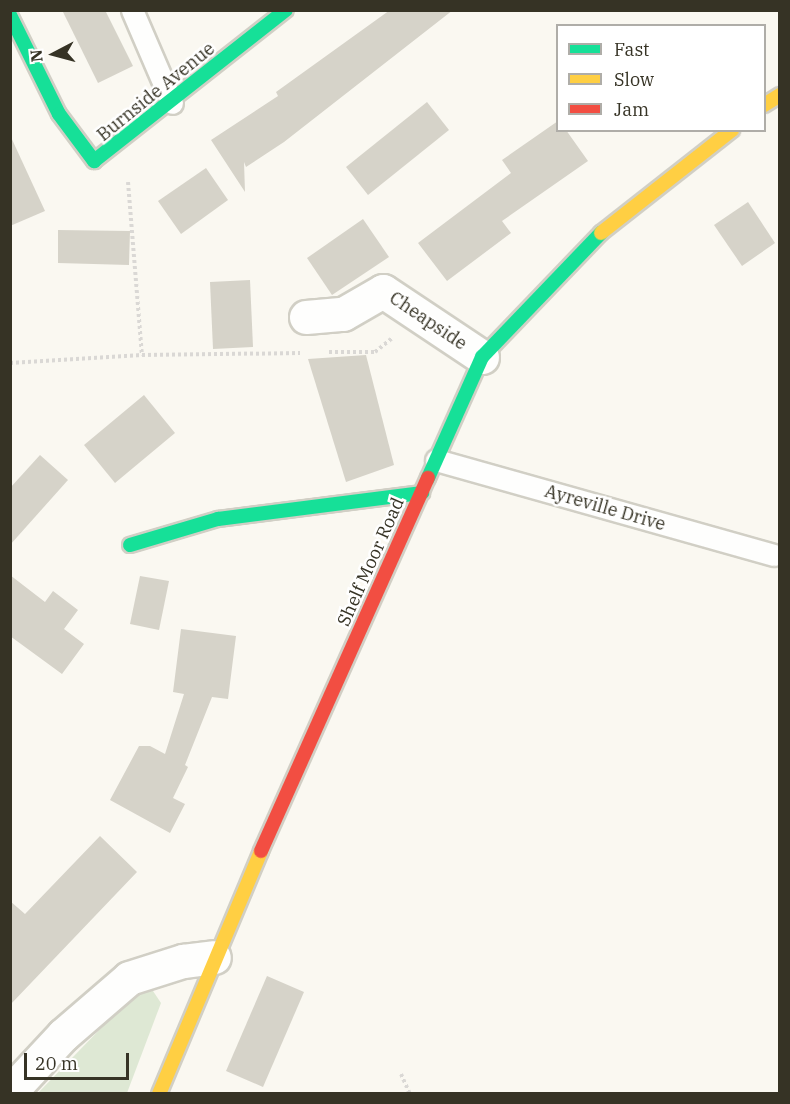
<!DOCTYPE html>
<style>
body{margin:0}
#map{position:relative;width:790px;height:1104px;overflow:hidden;background:#faf8f1;font-family:"IBM Plex Serif",serif}
div>[style]{position:absolute}
[style*='--x']{left:calc(var(--x)*1px);top:calc(var(--y)*1px);width:calc(var(--w)*1px);rotate:calc(var(--a)*1deg)}
.green>*{inset:0;background:#dee8d4}
.building>*{inset:0;background:#d6d3c9}
.path>*{height:4px;margin-top:-2px;transform-origin:0;background:repeating-linear-gradient(90deg,#dad8d5 0 3px,transparent 0 6px)}
.roads{filter:drop-shadow(2px 0 #d1cfc5) drop-shadow(-2px 0 #d1cfc5) drop-shadow(0 2px #d1cfc5) drop-shadow(0 -2px #d1cfc5)}
.lane>*{height:21px;margin:-10.5px;padding:0 10.5px;transform-origin:10.5px;border-radius:10.5px;background:#fefefd}
.street>*{height:33px;margin:-16.5px;padding:0 16.5px;transform-origin:16.5px;border-radius:16.5px;background:#fefefd}
.fast>*{height:14px;margin:-7px;padding:0 7px;transform-origin:7px;border-radius:7px;background:#16e098}
.slow>*{height:14px;margin:-7px;padding:0 7px;transform-origin:7px;border-radius:7px;background:#ffcf43}
.jam>*{height:14px;margin:-7px;padding:0 7px;transform-origin:7px;border-radius:7px;background:#f24e42}
span{translate:-50% -50%;white-space:nowrap;text-align:center;line-height:1.15;-webkit-text-stroke:5px #fff;paint-order:stroke}
.street-label{font-size:18px;color:#363325}
.frame{position:absolute;inset:0;border:12px solid #363325;pointer-events:none}
.legend{position:absolute;left:556px;top:24px;width:210px;height:108px;box-sizing:border-box;background:#fff;border:2px solid #afada8;margin:0;padding:8px 10px;list-style:none;font-size:18px;color:#363325}
.legend li{display:flex;align-items:center;gap:12px;height:30px}
.legend b{width:30px;border:2px solid #afada8}
.north{position:absolute;left:24px;top:24px;width:60px;height:60px;-webkit-text-stroke:4px #fff;paint-order:stroke;rotate:264deg;font-size:16px;font-weight:700;line-height:24px;text-align:center;color:#363325}
.north::after{content:'';display:block;margin:auto;width:21px;height:27px;background:#363325;clip-path:polygon(50% 0,100% 100%,50% 72%,0 100%)}
.scale{position:absolute;left:24px;top:1053px;width:105px;height:27px;box-sizing:border-box;border:3px solid #363325;border-top:0;padding-left:8px;font-size:18px;line-height:21px;white-space:nowrap;color:#363325;-webkit-text-stroke:4px #fff;paint-order:stroke}
</style>
<div id="map">
<div class="green">
<i style="clip-path:polygon(141px 987px,153px 991px,161px 1003px,127px 1093px,37px 1094px)"></i>
</div>
<div class="building">
<i style="clip-path:polygon(62px 10px,105px 10px,133px 66px,98px 83px)"></i>
<i style="clip-path:polygon(390px 10px,453px 10px,284px 142px,246px 167px,244px 162px,245px 192px,211px 140px,278px 96px,276px 92px)"></i>
<i style="clip-path:polygon(427px 102px,449px 130px,368px 195px,346px 167px)"></i>
<i style="clip-path:polygon(558px 121px,558px 130px,566px 130px,588px 161px,502px 221px,511px 233px,447px 281px,418px 243px,511px 173px,502px 160px)"></i>
<i style="clip-path:polygon(10px 135px,45px 211px,10px 226px)"></i>
<i style="clip-path:polygon(206px 168px,228px 200px,181px 234px,158px 201px)"></i>
<i style="clip-path:polygon(748px 202px,775px 243px,742px 266px,714px 225px)"></i>
<i style="clip-path:polygon(363px 219px,389px 257px,332px 295px,307px 258px)"></i>
<i style="clip-path:polygon(58px 230px,130px 231px,129px 265px,58px 263px)"></i>
<i style="clip-path:polygon(250px 280px,253px 347px,213px 349px,210px 282px)"></i>
<i style="clip-path:polygon(366px 355px,394px 465px,346px 482px,308px 359px)"></i>
<i style="clip-path:polygon(144px 395px,175px 433px,115px 483px,84px 445px)"></i>
<i style="clip-path:polygon(40px 455px,68px 480px,10px 545px,10px 488px)"></i>
<i style="clip-path:polygon(10px 575px,45px 602px,53px 591px,78px 610px,64px 629px,84px 644px,62px 674px,10px 636px)"></i>
<i style="clip-path:polygon(140px 576px,169px 581px,159px 630px,130px 624px)"></i>
<i style="clip-path:polygon(181px 629px,236px 636px,228px 699px,212px 697px,185px 765px,188px 767px,173px 798px,185px 804px,170px 833px,110px 800px,139px 746px,150px 746px,165px 754px,184px 694px,173px 692px)"></i>
<i style="clip-path:polygon(100px 836px,137px 872px,10px 1005px,10px 901px,25px 914px)"></i>
<i style="clip-path:polygon(267px 976px,304px 992px,263px 1087px,226px 1071px)"></i>
</div>
<div class="path">
<i style="--x:128;--y:182;--w:174;--a:85.4"></i>
<i style="--x:329;--y:352;--w:46;--a:0"></i>
<i style="--x:375;--y:352;--w:22;--a:-39"></i>
<i style="--x:10;--y:363;--w:132;--a:-3.5"></i>
<i style="--x:142;--y:355;--w:158;--a:-0.7"></i>
<i style="--x:401;--y:1074;--w:22;--a:66"></i>
</div>
<div class="roads">
<div class="lane">
<i style="--x:132;--y:10;--w:101;--a:66.7"></i>
<i style="--x:436;--y:460;--w:351;--a:15.7"></i>
</div>
<div class="street">
<i style="--x:306;--y:317;--w:37;--a:-5"></i>
<i style="--x:343;--y:314;--w:46;--a:-29.9"></i>
<i style="--x:383;--y:291;--w:119;--a:33.7"></i>
<i style="--x:10;--y:1092;--w:78;--a:-47.1"></i>
<i style="--x:63;--y:1035;--w:87;--a:-40.8"></i>
<i style="--x:129;--y:978;--w:57;--a:-17.5"></i>
<i style="--x:183;--y:961;--w:31;--a:-7"></i>
</div>
<div class="fast">
<i style="--x:10;--y:15;--w:110;--a:63.7"></i>
<i style="--x:59;--y:114;--w:59;--a:53.3"></i>
<i style="--x:94;--y:161;--w:244;--a:-38.2"></i>
<i style="--x:428;--y:478;--w:133;--a:-65.9"></i>
<i style="--x:482;--y:357;--w:172;--a:-46.2"></i>
<i style="--x:130;--y:545;--w:92;--a:-16.5"></i>
<i style="--x:218;--y:519;--w:206;--a:-7.3"></i>
</div>
<div class="slow">
<i style="--x:764;--y:105;--w:19;--a:-32"></i>
<i style="--x:601;--y:233;--w:167;--a:-38.2"></i>
<i style="--x:159;--y:1094;--w:264;--a:-67.2"></i>
</div>
<div class="jam">
<i style="--x:261;--y:851;--w:409;--a:-65.9"></i>
</div>
</div>
<div class="street-label">
<span style="left:156px;top:92px;rotate:-39deg">Burnside Avenue</span>
<span style="left:428px;top:321px;rotate:34deg">Cheapside</span>
<span style="left:605px;top:508px;rotate:16deg">Ayreville Drive</span>
<span style="left:371px;top:562px;rotate:-66deg">Shelf Moor Road</span>
</div>
<div class="frame"></div>
<ul class="legend">
<li><b style="height:8px;background:#16e098"></b>Fast</li>
<li><b style="height:8px;background:#ffcf43"></b>Slow</li>
<li><b style="height:8px;background:#f24e42"></b>Jam</li>
</ul>
<div class="north">N</div>
<div class="scale">20 m</div>
</div>
